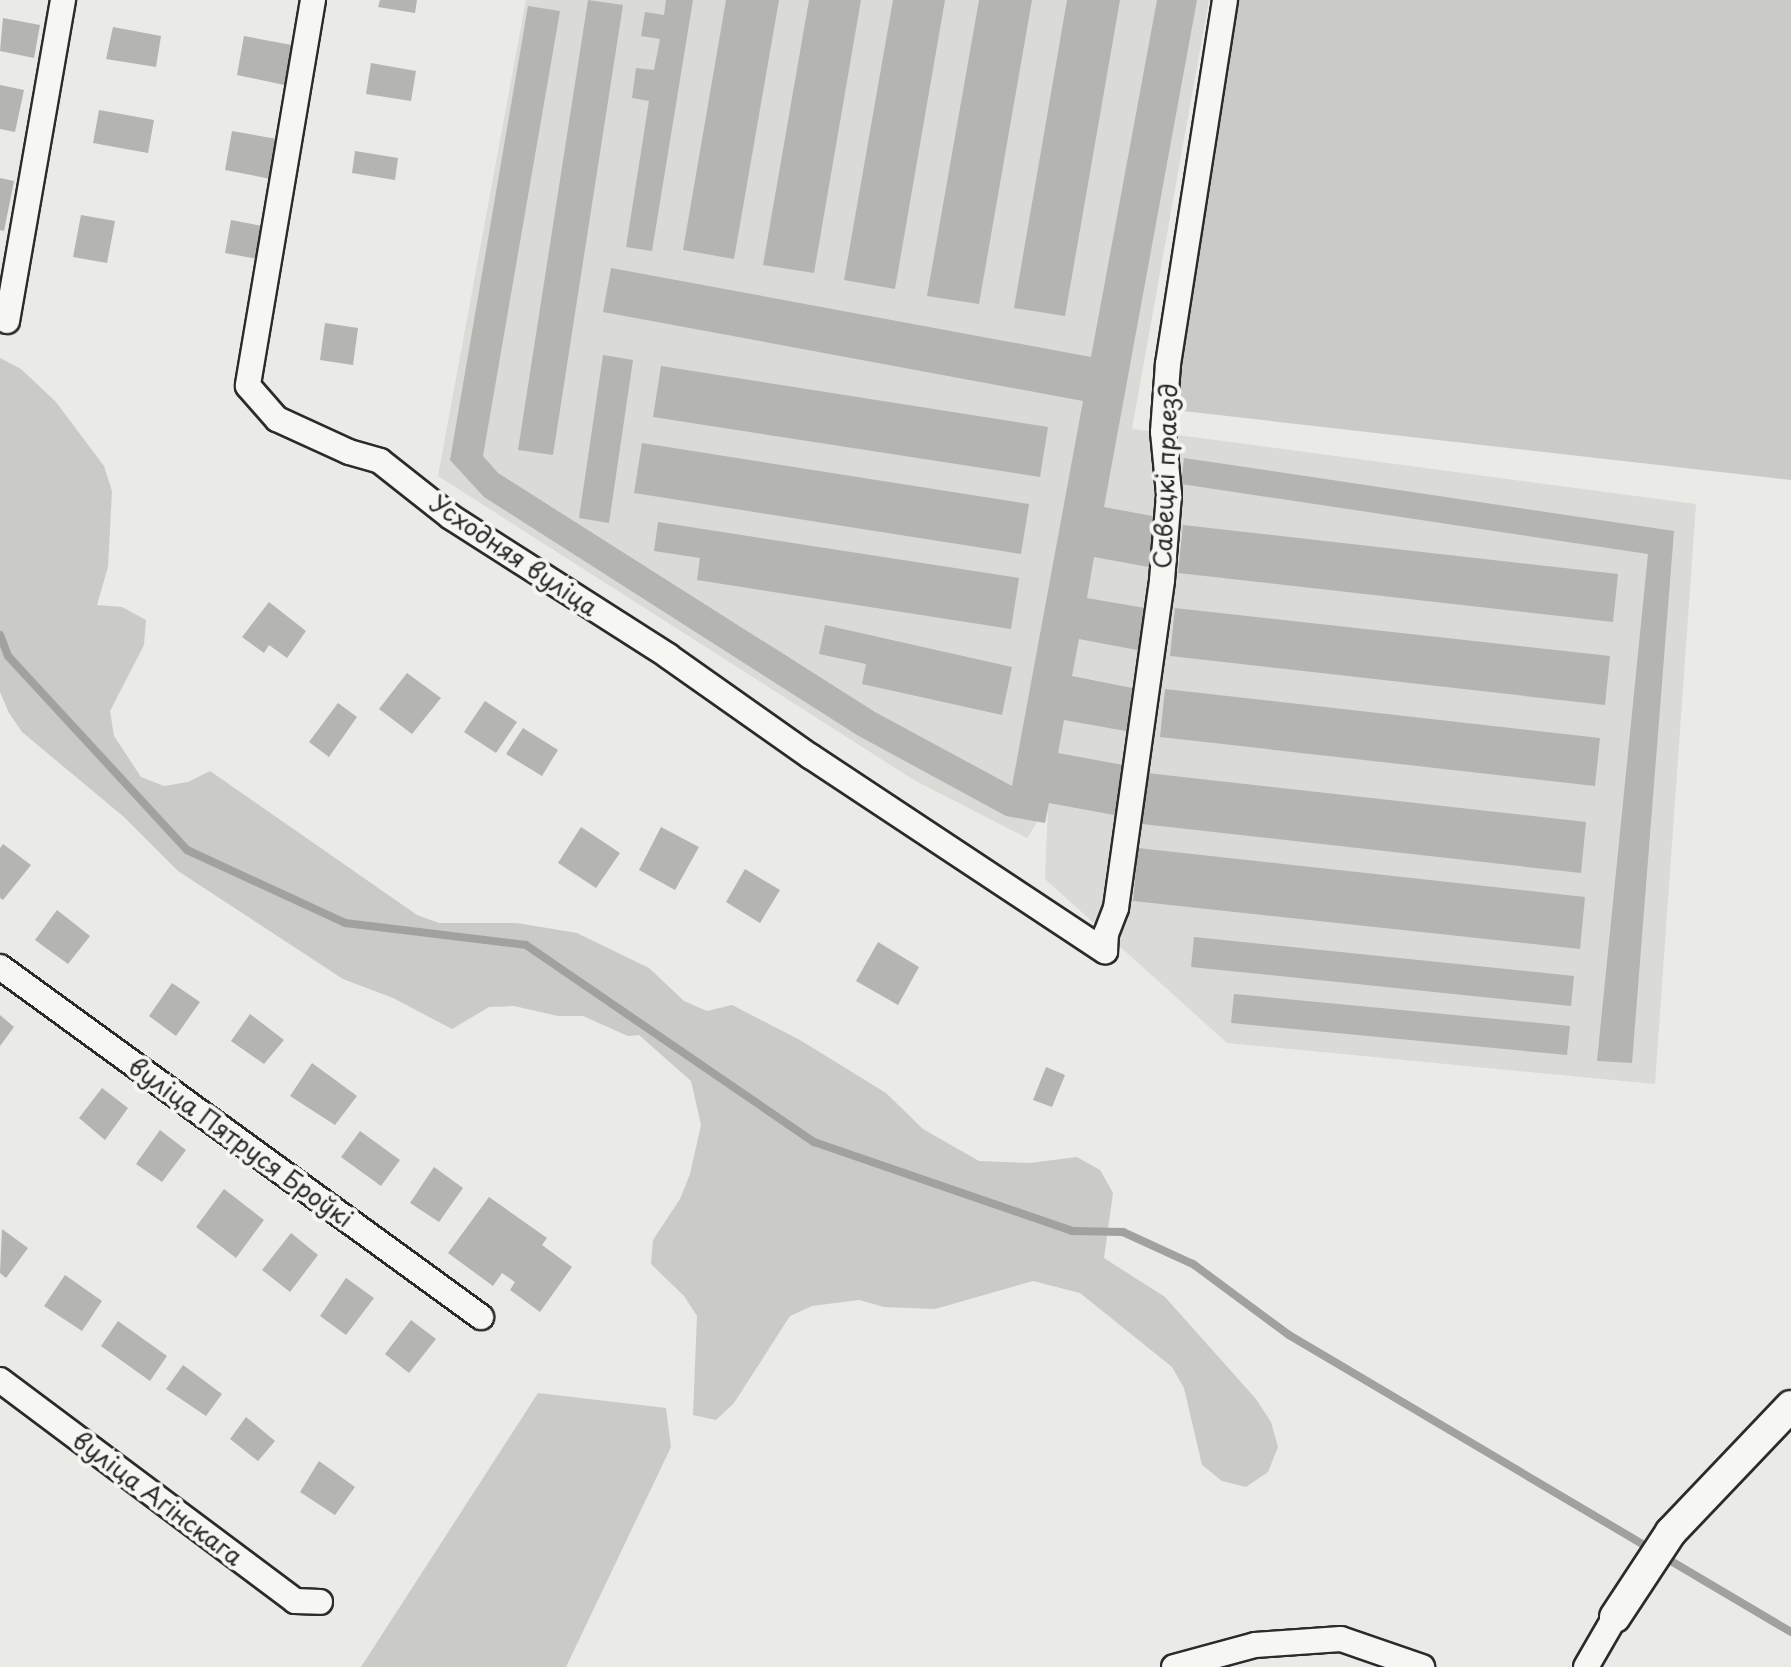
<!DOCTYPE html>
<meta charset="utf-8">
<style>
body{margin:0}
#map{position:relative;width:1791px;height:1667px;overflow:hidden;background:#eaeae6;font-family:"Playpen Sans",sans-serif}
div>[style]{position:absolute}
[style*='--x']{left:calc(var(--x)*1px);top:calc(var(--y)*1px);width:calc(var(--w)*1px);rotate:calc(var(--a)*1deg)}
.built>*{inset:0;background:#dadad6}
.green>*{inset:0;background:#cacac7}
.stream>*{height:8px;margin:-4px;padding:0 4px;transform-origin:4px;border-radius:4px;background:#a1a19e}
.building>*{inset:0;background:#b4b4b1}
.roads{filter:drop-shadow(2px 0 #2b2b2b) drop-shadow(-2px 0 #2b2b2b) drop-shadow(0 2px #2b2b2b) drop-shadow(0 -2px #2b2b2b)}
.minor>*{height:24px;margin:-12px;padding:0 12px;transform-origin:12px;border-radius:12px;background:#f6f6f2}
.tertiary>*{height:30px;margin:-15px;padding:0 15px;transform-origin:15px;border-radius:15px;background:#f6f6f2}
span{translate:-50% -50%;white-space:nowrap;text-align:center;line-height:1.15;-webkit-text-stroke:8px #f6f6f2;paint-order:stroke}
.street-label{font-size:24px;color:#2b2b2b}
</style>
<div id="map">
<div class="built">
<i style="clip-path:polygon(526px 0,1209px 0,1132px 429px,1696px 504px,1655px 1084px,1227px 1043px,1045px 879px,1048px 805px,1027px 838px,914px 780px,438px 476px)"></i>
</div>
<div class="green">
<i style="clip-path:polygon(1237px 0,1791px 0,1791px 480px,1174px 410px)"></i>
<i style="clip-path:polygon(0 358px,21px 369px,56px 402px,104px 466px,112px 491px,108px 567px,97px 605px,122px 607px,146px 620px,144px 645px,110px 711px,114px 736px,141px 777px,164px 786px,188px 782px,210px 771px,417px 915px,439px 923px,517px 923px,577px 933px,649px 968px,684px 1001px,707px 1011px,732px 1005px,800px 1040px,886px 1093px,923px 1129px,979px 1161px,1030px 1163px,1077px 1157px,1100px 1170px,1113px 1193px,1104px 1258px,1165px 1297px,1256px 1399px,1271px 1422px,1278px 1447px,1268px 1472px,1246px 1487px,1222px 1481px,1202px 1465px,1184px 1388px,1172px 1367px,1080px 1293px,1033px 1281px,935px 1309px,884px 1307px,859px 1300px,812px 1306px,790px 1316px,734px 1403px,716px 1420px,693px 1415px,697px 1316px,684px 1296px,651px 1264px,653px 1240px,680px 1199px,690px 1174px,701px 1125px,691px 1081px,639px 1035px,628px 1036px,583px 1016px,558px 1016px,514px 1006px,489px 1007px,452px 1029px,393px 998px,343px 979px,178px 871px,124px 817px,22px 732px,9px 713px,0 692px)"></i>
<i style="clip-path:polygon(538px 1393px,666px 1408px,671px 1447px,566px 1667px,361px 1667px)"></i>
</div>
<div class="stream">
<i style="--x:0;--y:635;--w:22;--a:69"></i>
<i style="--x:8;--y:656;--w:264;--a:47.3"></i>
<i style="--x:187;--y:850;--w:174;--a:24.8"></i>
<i style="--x:345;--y:923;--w:182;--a:6.9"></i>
<i style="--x:526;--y:945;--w:349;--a:34.4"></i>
<i style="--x:814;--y:1142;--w:273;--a:19"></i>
<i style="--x:1072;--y:1231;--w:51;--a:1.1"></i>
<i style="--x:1123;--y:1232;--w:77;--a:24.6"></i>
<i style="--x:1193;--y:1264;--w:119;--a:36.5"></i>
<i style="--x:1289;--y:1335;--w:583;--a:30.61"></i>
</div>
<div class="building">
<i style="clip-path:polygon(380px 0,417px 0,415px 13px,378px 7px)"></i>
<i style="clip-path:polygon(588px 0,623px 5px,553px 455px,518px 450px)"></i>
<i style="clip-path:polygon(666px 0,693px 0,652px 251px,626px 247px,649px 101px,632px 98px,636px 68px,654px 70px,660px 39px,641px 36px,645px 12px,664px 15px)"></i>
<i style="clip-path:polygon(726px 0,779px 0,734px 259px,683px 250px)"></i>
<i style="clip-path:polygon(809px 0,861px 0,814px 273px,763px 265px)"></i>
<i style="clip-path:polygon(893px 0,945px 0,895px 289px,844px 280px)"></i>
<i style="clip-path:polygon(979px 0,1032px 0,979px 304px,927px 296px)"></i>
<i style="clip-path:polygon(1067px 0,1120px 0,1065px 316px,1014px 308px)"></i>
<i style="clip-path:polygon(1157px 0,1197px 0,1104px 507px,1163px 518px,1154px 568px,1094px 557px,1087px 598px,1150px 609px,1142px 651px,1079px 639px,1072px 676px,1142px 690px,1137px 733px,1064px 720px,1058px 753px,1134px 767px,1125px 817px,1049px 803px,1045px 823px,1006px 816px,857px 735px,484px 497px,450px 460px,528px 6px,560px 11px,483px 456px,498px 473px,875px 712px,1012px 786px,1083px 401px,603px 312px,611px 268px,1091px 357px)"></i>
<i style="clip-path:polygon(3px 18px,40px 25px,34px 58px,0 51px)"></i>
<i style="clip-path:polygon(113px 27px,161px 36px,156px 67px,106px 59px)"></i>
<i style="clip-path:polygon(244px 36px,297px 46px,289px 86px,237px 75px)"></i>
<i style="clip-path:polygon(371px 63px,416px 71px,411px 101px,366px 94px)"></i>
<i style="clip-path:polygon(0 85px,24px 90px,15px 132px,0 129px)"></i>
<i style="clip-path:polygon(99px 110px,154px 120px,148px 153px,93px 143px)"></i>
<i style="clip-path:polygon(232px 131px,283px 140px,276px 180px,225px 170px)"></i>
<i style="clip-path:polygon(355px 151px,398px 158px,395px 180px,352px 173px)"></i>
<i style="clip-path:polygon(0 178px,14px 181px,4px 231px,0 230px)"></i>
<i style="clip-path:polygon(81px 215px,115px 221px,107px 263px,73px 257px)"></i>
<i style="clip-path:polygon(231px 220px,262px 226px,257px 259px,225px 253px)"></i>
<i style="clip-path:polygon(325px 323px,358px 328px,353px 365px,320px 360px)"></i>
<i style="clip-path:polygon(603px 355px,633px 360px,609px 523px,579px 518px)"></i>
<i style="clip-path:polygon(661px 366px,1048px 427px,1040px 477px,653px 417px)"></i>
<i style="clip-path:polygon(642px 443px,1029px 504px,1021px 554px,634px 493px)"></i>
<i style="clip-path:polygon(1184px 458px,1674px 531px,1632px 1063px,1597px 1061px,1648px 554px,1181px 484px)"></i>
<i style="clip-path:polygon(658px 522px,1019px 578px,1011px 629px,697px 580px,700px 558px,654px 551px)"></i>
<i style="clip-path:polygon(1183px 525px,1618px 574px,1613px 622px,1178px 573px)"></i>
<i style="clip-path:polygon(269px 602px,306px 631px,287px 658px,269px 645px,264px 653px,242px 637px)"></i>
<i style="clip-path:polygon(1175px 608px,1610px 656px,1605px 705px,1170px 656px)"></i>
<i style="clip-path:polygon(825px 625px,1012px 667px,1002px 715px,862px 684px,866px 664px,819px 654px)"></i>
<i style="clip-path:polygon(407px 673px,441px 698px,412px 734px,379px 709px)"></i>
<i style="clip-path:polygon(1165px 689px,1600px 738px,1595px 786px,1160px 737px)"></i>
<i style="clip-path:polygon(485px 701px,517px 722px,496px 753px,464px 732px)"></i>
<i style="clip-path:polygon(338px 703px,357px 717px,329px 757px,309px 742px)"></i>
<i style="clip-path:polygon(523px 728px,558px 750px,542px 776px,506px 754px)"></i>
<i style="clip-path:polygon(1147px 773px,1586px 822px,1581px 873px,1142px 824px)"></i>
<i style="clip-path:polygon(581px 827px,620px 853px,596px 888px,558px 863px)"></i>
<i style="clip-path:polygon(661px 827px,699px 847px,675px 890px,639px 870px)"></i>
<i style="clip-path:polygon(3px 844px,31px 865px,3px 900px,0 898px,0 848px)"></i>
<i style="clip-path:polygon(1138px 848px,1585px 897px,1580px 949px,1133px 901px)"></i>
<i style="clip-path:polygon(745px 869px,780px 890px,760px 923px,726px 902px)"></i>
<i style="clip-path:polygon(57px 910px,90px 936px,68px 964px,35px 940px)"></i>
<i style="clip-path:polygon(1194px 937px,1574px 976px,1571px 1006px,1191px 967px)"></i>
<i style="clip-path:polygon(878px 942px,919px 967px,898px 1005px,856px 981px)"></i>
<i style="clip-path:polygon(172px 983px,200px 1002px,176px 1036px,149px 1016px)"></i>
<i style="clip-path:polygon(1234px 994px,1570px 1026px,1567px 1055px,1231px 1023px)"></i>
<i style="clip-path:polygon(250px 1014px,284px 1040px,264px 1064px,231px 1041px)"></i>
<i style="clip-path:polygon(0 1015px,14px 1027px,0 1046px)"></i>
<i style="clip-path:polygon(312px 1063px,357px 1096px,335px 1125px,290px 1096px)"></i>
<i style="clip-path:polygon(1046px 1067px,1065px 1075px,1052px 1107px,1033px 1100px)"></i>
<i style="clip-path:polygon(102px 1088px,128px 1108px,105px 1140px,79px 1118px)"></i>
<i style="clip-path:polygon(160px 1130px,186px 1150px,162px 1182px,136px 1164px)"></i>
<i style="clip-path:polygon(360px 1131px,400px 1160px,381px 1186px,341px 1157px)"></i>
<i style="clip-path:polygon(434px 1167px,463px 1188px,439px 1222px,410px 1203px)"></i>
<i style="clip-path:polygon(224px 1189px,264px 1220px,236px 1258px,196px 1227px)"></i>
<i style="clip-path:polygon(489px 1197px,547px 1238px,542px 1245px,572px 1267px,540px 1312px,510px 1290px,515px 1282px,502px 1273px,493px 1286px,448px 1253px)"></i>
<i style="clip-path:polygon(2px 1229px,28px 1248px,6px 1278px,0 1273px)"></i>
<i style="clip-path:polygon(291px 1233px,318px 1255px,290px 1292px,262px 1270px)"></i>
<i style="clip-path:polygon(65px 1275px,102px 1301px,82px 1331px,44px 1306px)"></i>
<i style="clip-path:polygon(346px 1278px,374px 1298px,346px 1335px,320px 1316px)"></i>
<i style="clip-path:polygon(411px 1320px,436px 1339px,409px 1373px,385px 1354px)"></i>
<i style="clip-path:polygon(118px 1321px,167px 1356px,150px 1381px,101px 1346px)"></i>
<i style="clip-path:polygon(183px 1365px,222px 1394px,206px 1416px,166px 1389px)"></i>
<i style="clip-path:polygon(246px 1417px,275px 1441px,258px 1461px,230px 1439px)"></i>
<i style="clip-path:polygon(319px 1461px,355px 1487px,335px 1515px,300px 1492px)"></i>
</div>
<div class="roads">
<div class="minor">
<i style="--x:313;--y:0;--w:391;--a:99.6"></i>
<i style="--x:248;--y:386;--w:44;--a:48.7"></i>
<i style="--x:277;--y:419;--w:79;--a:24.6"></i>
<i style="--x:349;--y:452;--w:32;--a:16"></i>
<i style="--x:380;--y:461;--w:90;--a:38.3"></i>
<i style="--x:451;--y:517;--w:258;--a:32.6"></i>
<i style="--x:668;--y:656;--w:174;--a:35.2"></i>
<i style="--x:810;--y:756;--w:354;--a:33.5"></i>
<i style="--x:7;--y:321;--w:326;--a:-80.1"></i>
<i style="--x:1105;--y:951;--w:17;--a:-87"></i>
<i style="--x:1106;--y:934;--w:28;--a:-69"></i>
<i style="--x:1116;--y:908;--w:331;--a:-82"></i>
<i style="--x:1162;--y:580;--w:86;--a:-85.3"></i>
<i style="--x:1169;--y:494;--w:62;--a:-95.5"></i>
<i style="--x:1163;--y:432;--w:68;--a:-85.8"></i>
<i style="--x:1168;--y:364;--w:368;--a:-81.1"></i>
<i style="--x:0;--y:967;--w:595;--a:36.04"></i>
<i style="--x:0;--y:1380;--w:369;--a:36.8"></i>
<i style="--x:295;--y:1601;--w:25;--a:2"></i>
<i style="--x:1174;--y:1667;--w:84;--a:-15.2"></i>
<i style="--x:1255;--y:1645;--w:86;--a:-4"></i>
<i style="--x:1341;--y:1639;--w:86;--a:19.1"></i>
<i style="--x:1586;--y:1667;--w:58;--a:-59.9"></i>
</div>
<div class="tertiary">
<i style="--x:1615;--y:1617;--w:102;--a:-56.6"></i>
<i style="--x:1671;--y:1532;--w:174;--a:-46.4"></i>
</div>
</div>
<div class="street-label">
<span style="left:1165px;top:476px;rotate:-88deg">Савецкі праезд</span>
<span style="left:514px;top:555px;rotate:34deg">Усходняя вуліца</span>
<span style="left:241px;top:1142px;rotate:36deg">вуліца Пятруся Броўкі</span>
<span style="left:158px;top:1498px;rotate:37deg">вуліца Агінскага</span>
</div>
</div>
